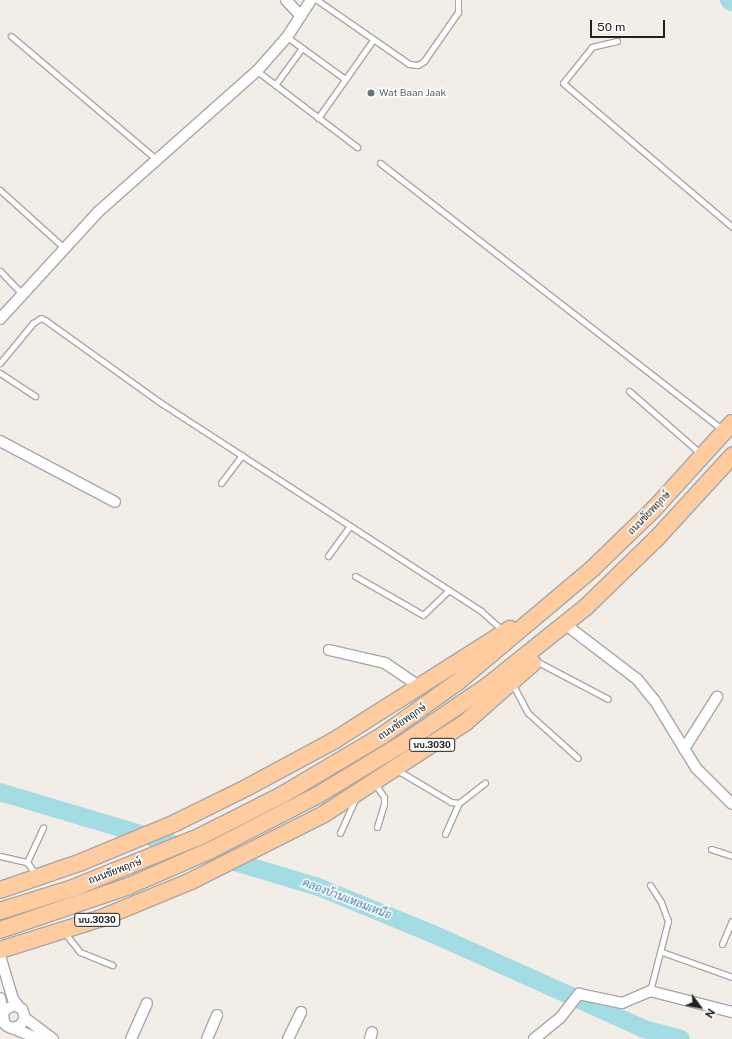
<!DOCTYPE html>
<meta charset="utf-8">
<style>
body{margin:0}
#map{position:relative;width:732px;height:1039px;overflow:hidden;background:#f2eee7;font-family:"Public Sans",Sarabun,sans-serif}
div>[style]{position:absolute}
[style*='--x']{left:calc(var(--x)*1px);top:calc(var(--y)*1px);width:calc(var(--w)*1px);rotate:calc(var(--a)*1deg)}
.river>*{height:18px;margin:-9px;padding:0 9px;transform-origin:9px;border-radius:9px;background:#a4dce3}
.roads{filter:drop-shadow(1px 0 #a8a8a8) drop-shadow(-1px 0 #a8a8a8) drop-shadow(0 1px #a8a8a8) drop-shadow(0 -1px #a8a8a8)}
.service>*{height:5px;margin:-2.5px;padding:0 2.5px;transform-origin:2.5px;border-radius:2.5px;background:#fff}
.minor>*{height:10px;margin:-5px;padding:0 5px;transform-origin:5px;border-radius:5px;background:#fff}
.primary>*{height:16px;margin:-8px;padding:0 8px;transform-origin:8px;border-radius:8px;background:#ffcca0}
.dots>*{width:11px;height:11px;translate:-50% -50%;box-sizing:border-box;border:2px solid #fff;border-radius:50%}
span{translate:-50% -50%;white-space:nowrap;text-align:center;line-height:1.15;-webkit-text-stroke:3px #fff;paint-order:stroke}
.shield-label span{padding:1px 3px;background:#fff;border:1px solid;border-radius:3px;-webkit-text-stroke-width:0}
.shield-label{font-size:9px;color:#212121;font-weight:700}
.worship-label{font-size:10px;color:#5b616d}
.left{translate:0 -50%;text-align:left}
.street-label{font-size:10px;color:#212121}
.water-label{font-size:11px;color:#3c7aa2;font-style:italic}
.north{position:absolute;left:680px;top:987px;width:40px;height:40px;-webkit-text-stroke:3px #fff;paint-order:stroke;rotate:122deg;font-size:11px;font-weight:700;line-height:16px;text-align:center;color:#212121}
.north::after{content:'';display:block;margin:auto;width:14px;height:18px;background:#212121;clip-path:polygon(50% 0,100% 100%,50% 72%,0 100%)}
.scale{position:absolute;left:590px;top:20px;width:75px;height:18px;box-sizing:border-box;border:2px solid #212121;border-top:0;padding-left:5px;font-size:12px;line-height:14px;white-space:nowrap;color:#212121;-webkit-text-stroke:3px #fff;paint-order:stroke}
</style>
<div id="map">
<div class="river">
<i style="--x:729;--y:0;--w:4;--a:34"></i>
<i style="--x:0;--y:792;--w:330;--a:16.6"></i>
<i style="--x:316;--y:886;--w:126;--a:22.3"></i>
<i style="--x:433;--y:934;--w:231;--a:24.2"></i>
<i style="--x:644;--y:1029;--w:38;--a:15"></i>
</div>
<div class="roads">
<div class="service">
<i style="--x:317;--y:0;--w:112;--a:34.8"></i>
<i style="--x:409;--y:64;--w:9;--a:6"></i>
<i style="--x:418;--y:65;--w:7;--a:-34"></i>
<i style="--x:424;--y:61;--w:60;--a:-55.2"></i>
<i style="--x:458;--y:12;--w:12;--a:-90"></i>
<i style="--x:11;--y:36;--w:192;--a:40.3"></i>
<i style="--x:287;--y:37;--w:72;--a:35.9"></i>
<i style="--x:617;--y:41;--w:26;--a:167"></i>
<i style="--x:592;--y:47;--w:46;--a:128.9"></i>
<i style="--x:563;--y:83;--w:222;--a:40.4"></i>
<i style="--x:257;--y:71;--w:126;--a:37.2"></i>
<i style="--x:275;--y:85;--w:46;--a:-53.9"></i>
<i style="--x:318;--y:118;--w:95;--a:-54.8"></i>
<i style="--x:380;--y:163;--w:435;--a:37.9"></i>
<i style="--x:0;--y:190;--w:85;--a:42.1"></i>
<i style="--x:0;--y:271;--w:30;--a:46"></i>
<i style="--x:0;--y:363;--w:52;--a:-50.5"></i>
<i style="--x:33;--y:323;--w:9;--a:-32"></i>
<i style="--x:41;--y:318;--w:4;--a:27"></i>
<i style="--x:45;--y:320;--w:143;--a:35.6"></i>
<i style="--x:161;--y:403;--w:382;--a:33"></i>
<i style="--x:481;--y:611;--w:31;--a:42"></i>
<i style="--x:0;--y:373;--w:42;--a:33.3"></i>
<i style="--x:629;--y:391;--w:96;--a:41.2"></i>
<i style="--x:221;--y:483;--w:35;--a:-53"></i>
<i style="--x:328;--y:556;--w:37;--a:-54"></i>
<i style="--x:355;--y:576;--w:78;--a:29.8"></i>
<i style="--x:423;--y:615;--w:36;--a:-44"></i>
<i style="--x:536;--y:661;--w:81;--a:27.8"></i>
<i style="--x:513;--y:685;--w:32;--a:62"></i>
<i style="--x:528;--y:713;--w:67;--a:42"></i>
<i style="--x:397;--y:770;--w:63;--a:30.7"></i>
<i style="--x:451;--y:802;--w:8;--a:7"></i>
<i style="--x:459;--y:803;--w:33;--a:-38"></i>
<i style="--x:375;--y:784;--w:16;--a:55"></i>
<i style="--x:384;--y:797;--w:7;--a:90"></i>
<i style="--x:384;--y:804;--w:24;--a:107"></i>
<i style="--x:340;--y:833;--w:36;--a:-66"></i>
<i style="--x:445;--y:834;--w:34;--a:-66"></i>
<i style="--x:711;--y:849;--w:22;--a:18"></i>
<i style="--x:0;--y:856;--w:28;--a:13"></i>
<i style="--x:27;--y:862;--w:16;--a:55"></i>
<i style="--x:27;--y:862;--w:38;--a:-65"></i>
<i style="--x:650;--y:885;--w:20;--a:57"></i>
<i style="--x:661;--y:902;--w:20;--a:70"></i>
<i style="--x:668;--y:921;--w:72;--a:104.4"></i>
<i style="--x:65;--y:933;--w:24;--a:52"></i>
<i style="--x:80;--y:952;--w:35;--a:22"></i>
<i style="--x:722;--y:944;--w:25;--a:-67"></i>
<i style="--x:662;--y:952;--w:74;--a:19.7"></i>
</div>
<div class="minor">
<i style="--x:286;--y:0;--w:22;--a:47"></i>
<i style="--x:0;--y:319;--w:145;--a:-47.5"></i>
<i style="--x:98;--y:212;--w:213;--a:-41.6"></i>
<i style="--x:257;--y:71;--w:45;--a:-48.6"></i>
<i style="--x:287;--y:37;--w:44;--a:-57"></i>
<i style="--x:0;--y:441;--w:130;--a:27.9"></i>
<i style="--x:570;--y:628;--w:84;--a:37.3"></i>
<i style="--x:637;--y:679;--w:28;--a:51"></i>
<i style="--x:655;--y:701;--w:79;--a:58.5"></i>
<i style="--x:696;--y:768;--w:51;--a:45"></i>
<i style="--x:329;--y:650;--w:57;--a:13.1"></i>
<i style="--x:385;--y:663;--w:42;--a:34.4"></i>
<i style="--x:684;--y:749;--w:62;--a:-57.6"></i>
<i style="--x:0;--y:956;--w:45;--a:73.2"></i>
<i style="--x:13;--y:999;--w:9;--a:54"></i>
<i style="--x:0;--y:998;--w:13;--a:77"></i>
<i style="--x:25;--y:1018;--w:35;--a:37"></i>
<i style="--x:11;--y:1028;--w:9;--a:-13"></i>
<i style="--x:20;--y:1026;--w:9;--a:-58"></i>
<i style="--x:25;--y:1018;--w:9;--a:-108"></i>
<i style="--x:22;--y:1009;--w:9;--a:-153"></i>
<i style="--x:14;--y:1005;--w:13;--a:151"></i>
<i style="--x:3;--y:1011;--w:12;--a:85"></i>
<i style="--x:4;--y:1023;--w:4;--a:45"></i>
<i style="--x:7;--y:1026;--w:35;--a:22"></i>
<i style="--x:131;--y:1039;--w:39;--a:-66"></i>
<i style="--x:207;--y:1039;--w:26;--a:-67"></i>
<i style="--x:288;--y:1039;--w:30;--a:-64"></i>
<i style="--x:370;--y:1039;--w:7;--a:-74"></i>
<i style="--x:534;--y:1039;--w:33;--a:-39"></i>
<i style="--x:560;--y:1018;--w:31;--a:-52"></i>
<i style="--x:579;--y:994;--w:44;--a:11.8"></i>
<i style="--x:622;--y:1003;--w:30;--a:-23"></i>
<i style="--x:650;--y:991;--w:85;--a:14.4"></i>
</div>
<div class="primary">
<i style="--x:0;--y:890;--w:83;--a:-18.9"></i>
<i style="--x:79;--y:863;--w:104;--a:-22.6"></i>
<i style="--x:175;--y:823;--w:79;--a:-26.2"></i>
<i style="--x:246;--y:788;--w:101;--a:-28.3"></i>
<i style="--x:335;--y:740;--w:207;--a:-32.4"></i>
<i style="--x:0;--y:911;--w:77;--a:-17.5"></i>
<i style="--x:73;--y:888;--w:138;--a:-22.1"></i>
<i style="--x:201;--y:836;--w:91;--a:-26.8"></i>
<i style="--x:282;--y:795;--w:117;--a:-30.7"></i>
<i style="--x:383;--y:735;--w:93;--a:-35.4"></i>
<i style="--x:459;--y:681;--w:174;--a:-40.1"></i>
<i style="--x:592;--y:569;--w:86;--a:-44.1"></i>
<i style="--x:654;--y:509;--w:116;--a:-47.8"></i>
<i style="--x:0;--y:930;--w:136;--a:-18.8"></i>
<i style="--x:129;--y:886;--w:90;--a:-23.7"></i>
<i style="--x:211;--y:850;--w:120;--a:-27.2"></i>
<i style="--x:318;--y:795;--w:98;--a:-31.3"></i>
<i style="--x:402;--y:744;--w:102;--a:-34.2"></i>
<i style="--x:486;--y:687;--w:128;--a:-38.7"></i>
<i style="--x:586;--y:607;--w:98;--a:-44.2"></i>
<i style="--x:656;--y:539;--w:113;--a:-47.5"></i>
<i style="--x:0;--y:950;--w:104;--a:-17.4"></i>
<i style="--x:99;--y:919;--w:100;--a:-22.4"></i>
<i style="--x:191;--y:881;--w:149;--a:-26.7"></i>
<i style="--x:324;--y:814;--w:169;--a:-32.9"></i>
<i style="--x:466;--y:722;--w:89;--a:-41.4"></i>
</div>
</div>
<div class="dots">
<i style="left:371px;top:93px;background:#6b7280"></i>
</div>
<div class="shield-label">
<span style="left:432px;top:745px">นบ.3030</span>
<span style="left:97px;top:920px">นบ.3030</span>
</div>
<div class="worship-label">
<span class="left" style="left:379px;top:93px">Wat Baan Jaak</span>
</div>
<div class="street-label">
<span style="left:649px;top:513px;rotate:-46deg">ถนนชัยพฤกษ์</span>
<span style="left:402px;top:722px;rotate:-34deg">ถนนชัยพฤกษ์</span>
<span style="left:115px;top:871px;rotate:-21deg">ถนนชัยพฤกษ์</span>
</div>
<div class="water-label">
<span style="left:347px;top:899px;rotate:21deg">คลองบ้านแหลมเหนือ</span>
</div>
<div class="north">N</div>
<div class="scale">50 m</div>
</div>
